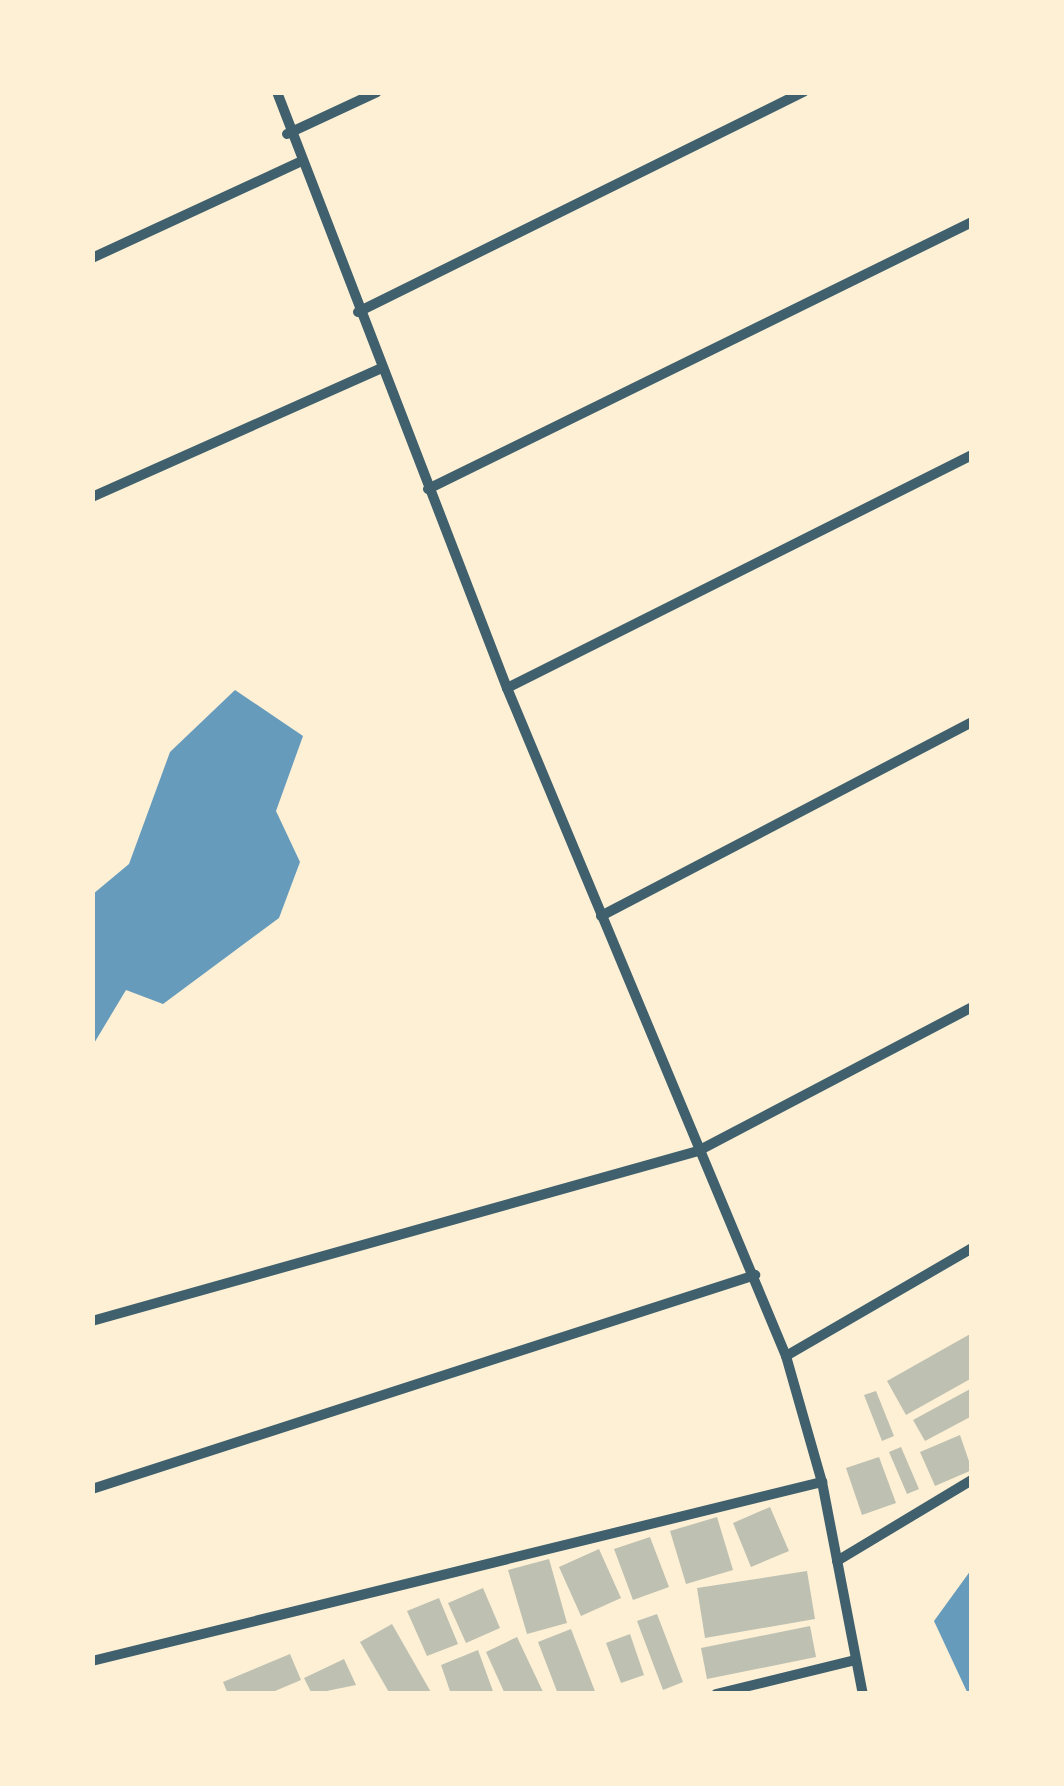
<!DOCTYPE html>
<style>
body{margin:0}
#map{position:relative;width:1064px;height:1786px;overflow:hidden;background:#fdf0d5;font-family:"Space Grotesk",sans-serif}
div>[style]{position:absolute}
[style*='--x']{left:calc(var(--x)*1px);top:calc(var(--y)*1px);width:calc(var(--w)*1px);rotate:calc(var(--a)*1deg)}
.water>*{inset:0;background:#669bbc}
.building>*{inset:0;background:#bec0b2}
.minor>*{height:10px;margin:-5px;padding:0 5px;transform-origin:5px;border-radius:5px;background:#3f606c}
span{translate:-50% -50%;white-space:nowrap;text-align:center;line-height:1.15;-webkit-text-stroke:10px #fdf0d5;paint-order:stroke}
.frame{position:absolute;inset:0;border:95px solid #fdf0d5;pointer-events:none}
</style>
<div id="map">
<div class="water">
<i style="clip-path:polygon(235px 690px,303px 736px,276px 811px,300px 862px,279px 918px,163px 1004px,126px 990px,93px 1045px,93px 894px,129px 864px,170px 752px)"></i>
<i style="clip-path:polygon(971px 1570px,972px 1693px,968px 1694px,934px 1621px)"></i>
</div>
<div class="building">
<i style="clip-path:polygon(972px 1333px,972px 1378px,906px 1415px,887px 1381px)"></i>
<i style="clip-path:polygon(972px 1388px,972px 1416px,925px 1441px,913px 1420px)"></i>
<i style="clip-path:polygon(876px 1391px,894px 1436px,882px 1441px,864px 1395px)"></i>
<i style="clip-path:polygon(960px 1435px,972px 1470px,935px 1486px,920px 1452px)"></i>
<i style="clip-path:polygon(901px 1447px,919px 1489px,907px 1494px,889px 1452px)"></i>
<i style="clip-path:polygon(879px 1457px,896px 1503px,862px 1515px,846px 1468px)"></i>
<i style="clip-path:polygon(770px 1507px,789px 1551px,751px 1567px,733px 1523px)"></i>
<i style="clip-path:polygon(717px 1517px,733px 1570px,686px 1584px,670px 1531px)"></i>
<i style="clip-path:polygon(650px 1537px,669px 1587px,633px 1600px,614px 1549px)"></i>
<i style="clip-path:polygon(599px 1549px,621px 1598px,581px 1616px,559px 1567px)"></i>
<i style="clip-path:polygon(549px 1559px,567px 1623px,527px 1634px,508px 1570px)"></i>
<i style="clip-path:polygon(807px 1571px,815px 1619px,705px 1638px,697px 1588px)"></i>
<i style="clip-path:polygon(483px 1588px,500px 1628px,466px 1643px,448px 1603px)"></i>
<i style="clip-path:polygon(439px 1598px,458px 1644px,427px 1656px,407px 1611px)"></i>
<i style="clip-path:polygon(657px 1614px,683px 1682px,663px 1690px,637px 1621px)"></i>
<i style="clip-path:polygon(392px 1624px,432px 1694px,390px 1694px,360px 1642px)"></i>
<i style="clip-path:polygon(810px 1626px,816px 1657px,707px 1679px,701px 1648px)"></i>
<i style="clip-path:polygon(571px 1629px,596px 1694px,558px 1694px,538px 1642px)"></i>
<i style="clip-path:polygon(630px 1634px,644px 1675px,621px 1683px,606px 1643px)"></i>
<i style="clip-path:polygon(517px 1637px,544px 1694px,505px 1694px,486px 1652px)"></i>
<i style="clip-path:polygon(478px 1650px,494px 1694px,451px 1694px,441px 1665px)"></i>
<i style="clip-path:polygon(290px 1654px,301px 1680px,268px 1694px,228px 1694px,223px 1682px)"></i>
<i style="clip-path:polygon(344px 1659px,356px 1685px,312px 1694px,304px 1678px)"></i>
</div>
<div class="minor">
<i style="--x:277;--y:92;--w:639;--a:68.9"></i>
<i style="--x:507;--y:688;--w:724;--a:67.33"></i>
<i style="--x:786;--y:1356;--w:131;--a:74.1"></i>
<i style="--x:822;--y:1482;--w:216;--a:79.1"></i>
<i style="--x:287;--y:134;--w:99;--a:-25"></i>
<i style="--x:92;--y:258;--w:227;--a:-24.8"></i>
<i style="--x:358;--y:312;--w:497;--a:-26.3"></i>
<i style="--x:428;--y:489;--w:606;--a:-26.14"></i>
<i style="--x:92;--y:497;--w:315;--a:-24"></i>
<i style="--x:507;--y:688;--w:520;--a:-26.61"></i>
<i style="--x:601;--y:916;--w:419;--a:-27.6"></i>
<i style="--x:92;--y:1321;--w:629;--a:-15.67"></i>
<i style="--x:698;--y:1151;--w:310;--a:-27.7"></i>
<i style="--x:786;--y:1356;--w:215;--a:-30.1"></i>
<i style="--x:92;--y:1489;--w:697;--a:-17.89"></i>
<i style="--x:837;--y:1561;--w:157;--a:-31"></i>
<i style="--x:92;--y:1661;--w:752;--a:-13.78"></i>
<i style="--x:716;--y:1694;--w:143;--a:-13.7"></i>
</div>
<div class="frame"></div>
</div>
